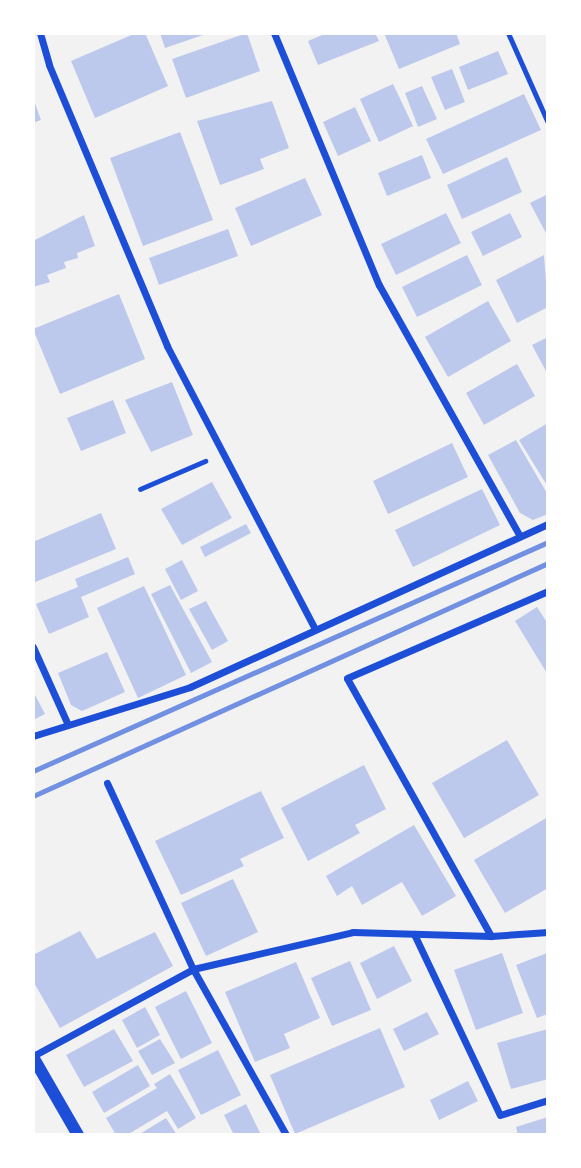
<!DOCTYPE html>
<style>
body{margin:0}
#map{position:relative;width:581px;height:1168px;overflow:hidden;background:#f2f2f2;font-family:"PT Serif",serif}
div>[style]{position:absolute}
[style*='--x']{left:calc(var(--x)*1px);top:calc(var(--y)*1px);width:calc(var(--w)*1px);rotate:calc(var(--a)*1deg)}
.building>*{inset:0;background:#bdc9ec}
.path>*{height:4.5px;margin:-2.25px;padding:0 2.25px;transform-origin:2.25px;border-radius:2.25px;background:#1d4ed8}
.service>*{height:5px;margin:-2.5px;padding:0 2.5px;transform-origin:2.5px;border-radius:2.5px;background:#1d4ed8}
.minor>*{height:7px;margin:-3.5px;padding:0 3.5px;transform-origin:3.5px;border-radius:3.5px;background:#1d4ed8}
.tertiary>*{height:12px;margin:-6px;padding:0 6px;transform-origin:6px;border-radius:6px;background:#1d4ed8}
.rail>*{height:5px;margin:-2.5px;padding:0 2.5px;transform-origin:2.5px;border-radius:2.5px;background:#7290e2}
span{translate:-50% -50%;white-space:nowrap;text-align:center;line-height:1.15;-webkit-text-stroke:7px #fff;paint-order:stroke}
.frame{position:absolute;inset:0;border:35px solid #fff;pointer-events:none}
</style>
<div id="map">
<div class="building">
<i style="clip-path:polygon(136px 33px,145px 33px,168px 86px,95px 118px,71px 61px)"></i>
<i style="clip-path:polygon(160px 33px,206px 33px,206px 34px,165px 48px)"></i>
<i style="clip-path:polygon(247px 33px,260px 71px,186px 98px,172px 59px)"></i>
<i style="clip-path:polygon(327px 33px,375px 33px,379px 41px,318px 65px,308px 41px)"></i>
<i style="clip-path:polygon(384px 33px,456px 33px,460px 44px,399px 69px)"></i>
<i style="clip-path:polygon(498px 51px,508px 74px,468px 90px,459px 67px)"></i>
<i style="clip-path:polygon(452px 69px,465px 102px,445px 110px,431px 77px)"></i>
<i style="clip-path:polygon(393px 84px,413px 126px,379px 142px,360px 99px)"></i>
<i style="clip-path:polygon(422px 86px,437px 119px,418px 127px,405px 93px)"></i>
<i style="clip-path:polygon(524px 94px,541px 130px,443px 174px,426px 139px)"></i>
<i style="clip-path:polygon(33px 98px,41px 120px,33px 123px)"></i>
<i style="clip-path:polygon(272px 101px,289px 148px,260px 159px,264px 169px,220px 185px,197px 121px)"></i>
<i style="clip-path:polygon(355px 107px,371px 141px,338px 156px,323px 122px)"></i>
<i style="clip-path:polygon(180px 132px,213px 220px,143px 246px,110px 158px)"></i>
<i style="clip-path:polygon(422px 155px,431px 178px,387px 196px,378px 173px)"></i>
<i style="clip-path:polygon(507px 157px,522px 192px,462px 219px,447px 185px)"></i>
<i style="clip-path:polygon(305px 178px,322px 215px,251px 246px,235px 208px)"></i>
<i style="clip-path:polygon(548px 194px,548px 237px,530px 203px)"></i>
<i style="clip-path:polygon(446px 213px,461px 243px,396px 275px,381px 244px)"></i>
<i style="clip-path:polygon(510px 213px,522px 237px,483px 256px,471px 232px)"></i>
<i style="clip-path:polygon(84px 215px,95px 246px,77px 253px,78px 258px,64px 262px,66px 268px,47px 275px,50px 282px,33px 287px,33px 241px)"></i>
<i style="clip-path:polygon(228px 229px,238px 256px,159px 285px,149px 258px)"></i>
<i style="clip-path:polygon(467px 255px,482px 285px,417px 317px,402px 287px)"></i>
<i style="clip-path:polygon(544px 255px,548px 307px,517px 323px,496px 280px)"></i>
<i style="clip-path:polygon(119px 294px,145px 359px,60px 394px,33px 329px)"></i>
<i style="clip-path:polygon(488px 301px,511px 341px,448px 377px,425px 337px)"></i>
<i style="clip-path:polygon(548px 337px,548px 375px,532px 345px)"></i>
<i style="clip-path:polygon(517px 364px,535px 396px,484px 425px,466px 393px)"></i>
<i style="clip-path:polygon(172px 382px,193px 435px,151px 452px,125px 400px)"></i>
<i style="clip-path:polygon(113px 400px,126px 433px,81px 451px,67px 418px)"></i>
<i style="clip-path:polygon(548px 423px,548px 487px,519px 440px)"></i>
<i style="clip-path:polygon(516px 440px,548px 495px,548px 514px,533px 520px,520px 513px,488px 455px)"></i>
<i style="clip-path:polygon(452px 443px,468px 477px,388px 514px,373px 481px)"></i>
<i style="clip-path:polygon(212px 482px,232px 518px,182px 545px,161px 509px)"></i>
<i style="clip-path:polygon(482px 489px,500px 525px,413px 567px,395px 530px)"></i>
<i style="clip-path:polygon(101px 513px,116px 549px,33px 583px,33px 542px)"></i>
<i style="clip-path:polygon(246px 524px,251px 533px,205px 557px,200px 547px)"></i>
<i style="clip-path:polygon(128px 557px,135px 574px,81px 597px,89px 617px,49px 634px,36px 604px,78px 587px,75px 579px)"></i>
<i style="clip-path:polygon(182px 560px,198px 591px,181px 600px,165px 569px)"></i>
<i style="clip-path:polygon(170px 585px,212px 662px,191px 673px,151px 594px)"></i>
<i style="clip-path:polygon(144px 586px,186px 675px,138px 698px,97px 608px)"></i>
<i style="clip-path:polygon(206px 601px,228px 641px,212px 650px,189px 609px)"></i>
<i style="clip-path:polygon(537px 607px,548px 624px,548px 675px,515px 621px)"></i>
<i style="clip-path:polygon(107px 652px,125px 692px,82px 711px,71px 705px,58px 673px)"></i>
<i style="clip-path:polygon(33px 691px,45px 714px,33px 720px)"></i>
<i style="clip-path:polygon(507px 740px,539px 795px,464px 838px,432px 783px)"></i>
<i style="clip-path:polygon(364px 765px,386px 809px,355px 825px,360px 833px,308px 861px,281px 808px)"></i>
<i style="clip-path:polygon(261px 791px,284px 838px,240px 859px,244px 866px,181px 895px,155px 841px)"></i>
<i style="clip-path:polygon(548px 817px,548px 888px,505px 913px,474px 860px)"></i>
<i style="clip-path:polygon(414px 825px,456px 896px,422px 916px,402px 882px,362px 905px,352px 886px,337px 896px,326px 876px)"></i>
<i style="clip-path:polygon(233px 879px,258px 932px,206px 956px,181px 903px)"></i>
<i style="clip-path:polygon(80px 931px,97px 959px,155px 932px,173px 966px,60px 1028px,33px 981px,33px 955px)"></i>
<i style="clip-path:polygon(394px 946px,412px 981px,377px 999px,360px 963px)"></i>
<i style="clip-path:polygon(502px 953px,523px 1013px,476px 1030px,454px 970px)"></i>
<i style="clip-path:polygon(547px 953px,548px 1014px,537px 1018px,516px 965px)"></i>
<i style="clip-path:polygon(350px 961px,371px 1010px,332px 1026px,311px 978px)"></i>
<i style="clip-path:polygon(296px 962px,320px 1018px,284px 1034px,290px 1048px,255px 1062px,225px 992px)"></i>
<i style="clip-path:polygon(186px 991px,212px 1043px,181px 1059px,155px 1007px)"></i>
<i style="clip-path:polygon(145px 1007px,160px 1035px,137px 1048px,122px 1020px)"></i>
<i style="clip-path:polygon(427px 1012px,439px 1034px,404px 1051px,393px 1029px)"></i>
<i style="clip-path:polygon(380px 1028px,405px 1087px,295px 1134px,270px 1075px)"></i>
<i style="clip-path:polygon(114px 1029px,133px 1061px,84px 1087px,66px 1055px)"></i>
<i style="clip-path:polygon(548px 1029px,548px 1079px,511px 1089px,497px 1043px)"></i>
<i style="clip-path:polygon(160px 1039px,175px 1063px,152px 1075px,138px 1051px)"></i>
<i style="clip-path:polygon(218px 1050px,241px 1095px,201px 1115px,178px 1070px)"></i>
<i style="clip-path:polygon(138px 1065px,150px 1086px,104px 1113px,92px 1092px)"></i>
<i style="clip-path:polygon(170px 1074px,196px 1118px,178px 1129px,167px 1111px,127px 1135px,116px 1135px,106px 1118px,157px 1088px,154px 1084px)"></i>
<i style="clip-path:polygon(468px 1081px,478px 1101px,439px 1120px,430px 1100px)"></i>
<i style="clip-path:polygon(246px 1104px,261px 1135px,234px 1135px,224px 1115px)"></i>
<i style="clip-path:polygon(548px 1117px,548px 1135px,518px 1135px,516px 1127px)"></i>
<i style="clip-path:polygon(166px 1118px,177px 1135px,138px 1135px)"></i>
</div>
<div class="path">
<i style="--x:140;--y:489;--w:71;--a:-23.3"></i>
</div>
<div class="service">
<i style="--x:508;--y:33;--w:98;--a:66"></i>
</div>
<div class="minor">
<i style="--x:40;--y:33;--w:33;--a:74"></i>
<i style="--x:49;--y:65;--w:305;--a:67.2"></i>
<i style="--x:167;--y:346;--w:319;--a:62.4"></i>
<i style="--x:274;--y:33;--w:273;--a:67.4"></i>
<i style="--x:379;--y:285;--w:288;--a:60.7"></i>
<i style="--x:33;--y:647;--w:85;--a:65.8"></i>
<i style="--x:33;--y:736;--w:164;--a:-17.3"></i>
<i style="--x:190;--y:687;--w:393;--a:-24.5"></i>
<i style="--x:107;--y:783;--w:205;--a:65.2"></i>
<i style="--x:193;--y:969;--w:190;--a:60.7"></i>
<i style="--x:414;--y:934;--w:200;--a:64.6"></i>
<i style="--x:500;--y:1115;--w:50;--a:-17.4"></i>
<i style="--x:491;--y:936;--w:295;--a:-119.2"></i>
<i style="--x:347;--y:678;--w:219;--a:-23.4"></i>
<i style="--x:33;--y:1056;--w:182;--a:-28.5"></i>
<i style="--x:193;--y:969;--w:164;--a:-13"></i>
<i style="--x:353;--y:932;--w:138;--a:1.7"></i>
<i style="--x:491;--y:936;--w:57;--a:-4"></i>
</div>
<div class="tertiary">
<i style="--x:33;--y:1057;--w:90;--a:60"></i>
</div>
<div class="rail">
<i style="--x:33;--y:771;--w:564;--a:-23.97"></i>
<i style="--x:33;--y:796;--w:565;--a:-24.34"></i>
</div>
<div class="frame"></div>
</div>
